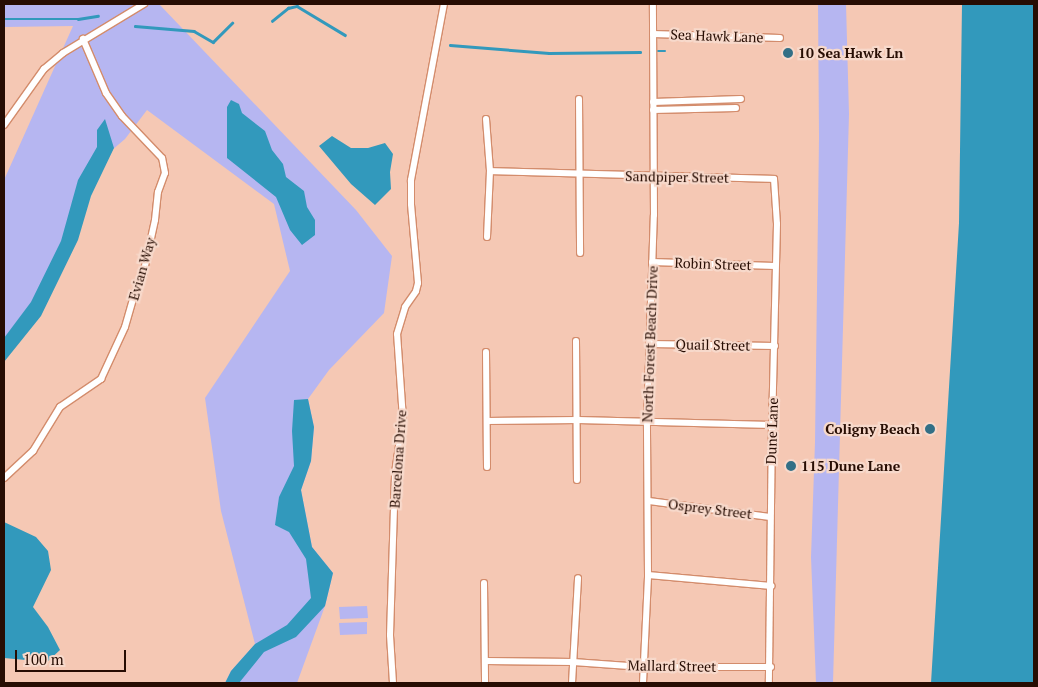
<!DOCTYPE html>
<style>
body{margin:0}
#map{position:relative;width:1038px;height:687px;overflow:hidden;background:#f5c8b4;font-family:"PT Serif",serif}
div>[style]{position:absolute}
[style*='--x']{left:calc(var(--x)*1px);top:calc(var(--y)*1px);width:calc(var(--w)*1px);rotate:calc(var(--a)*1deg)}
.green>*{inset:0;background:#b6b6f1}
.water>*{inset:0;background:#3299bc}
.stream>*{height:2.5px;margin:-1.25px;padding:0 1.25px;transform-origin:1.25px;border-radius:1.25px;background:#3299bc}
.roads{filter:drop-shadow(1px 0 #d38c6c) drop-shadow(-1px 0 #d38c6c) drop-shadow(0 1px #d38c6c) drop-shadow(0 -1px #d38c6c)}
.street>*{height:6px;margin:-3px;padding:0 3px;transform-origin:3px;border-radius:3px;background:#fff}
.dots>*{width:14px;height:14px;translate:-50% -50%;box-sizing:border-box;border:2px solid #f7d9cb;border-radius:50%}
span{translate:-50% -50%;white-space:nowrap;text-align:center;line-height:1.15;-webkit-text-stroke:4.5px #f7d9cb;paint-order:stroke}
.street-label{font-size:14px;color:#270d03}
.poi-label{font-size:14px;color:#270d03;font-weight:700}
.left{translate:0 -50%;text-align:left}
.right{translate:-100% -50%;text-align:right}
.frame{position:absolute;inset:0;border:5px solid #270d03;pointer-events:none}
.scale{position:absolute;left:15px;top:650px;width:111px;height:22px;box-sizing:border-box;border:2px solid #270d03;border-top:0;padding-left:6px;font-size:15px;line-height:18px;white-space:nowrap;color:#270d03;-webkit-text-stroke:4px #f7d9cb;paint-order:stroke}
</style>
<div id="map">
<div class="green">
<i style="clip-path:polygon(4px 4px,159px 4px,356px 210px,392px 256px,384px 313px,329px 370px,308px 399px,314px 427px,311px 461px,301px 490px,312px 547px,333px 573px,325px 606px,297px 683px,225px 683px,231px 671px,255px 644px,221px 511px,205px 398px,290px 271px,274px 204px,147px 110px,125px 139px,98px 162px,49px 297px,4px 353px,4px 180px,73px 26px,4px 27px)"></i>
<i style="clip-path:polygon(818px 4px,846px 4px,849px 114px,833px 683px,816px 683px,811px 557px,815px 442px,819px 137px)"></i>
<i style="clip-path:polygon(367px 606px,368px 618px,340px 619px,339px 607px)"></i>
<i style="clip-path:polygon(367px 622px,367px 634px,340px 635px,339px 623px)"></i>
</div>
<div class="water">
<i style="clip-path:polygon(962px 4px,1034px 4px,1034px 683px,931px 683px,959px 223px)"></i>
<i style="clip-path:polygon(231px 100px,239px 104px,242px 113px,265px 131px,272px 150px,283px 164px,286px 177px,304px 191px,307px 207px,315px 220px,315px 235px,302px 245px,290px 230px,276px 197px,227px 158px,227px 107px)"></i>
<i style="clip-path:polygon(105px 119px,114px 148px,91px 196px,78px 240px,41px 316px,4px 362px,4px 338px,31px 302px,61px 241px,78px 180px,97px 147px,97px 130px)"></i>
<i style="clip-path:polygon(332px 136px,351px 148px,368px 148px,385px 143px,393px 154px,390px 172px,391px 189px,375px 205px,351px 184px,319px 146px)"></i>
<i style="clip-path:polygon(308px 399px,314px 427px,311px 461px,301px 490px,312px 547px,333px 573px,325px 606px,296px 637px,264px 652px,239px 683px,225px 683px,231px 671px,255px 644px,287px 625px,311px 598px,306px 559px,289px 532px,275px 525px,279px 497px,294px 466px,292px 431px,294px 400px)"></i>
<i style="clip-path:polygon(4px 522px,36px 537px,48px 551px,51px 570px,33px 607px,48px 627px,60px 650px,47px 662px,4px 658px)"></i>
</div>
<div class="stream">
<i style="--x:4;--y:19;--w:74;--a:0"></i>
<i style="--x:78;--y:19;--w:20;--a:-9"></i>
<i style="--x:272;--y:21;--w:21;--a:-39"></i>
<i style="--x:288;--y:8;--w:9;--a:-13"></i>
<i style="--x:297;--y:6;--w:56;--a:31.1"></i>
<i style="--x:135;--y:26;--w:59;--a:4.8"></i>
<i style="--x:194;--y:31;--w:22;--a:30"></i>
<i style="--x:213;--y:42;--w:27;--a:-45"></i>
<i style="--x:450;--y:45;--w:99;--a:4.6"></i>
<i style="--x:549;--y:53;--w:91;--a:-0.6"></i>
<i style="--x:658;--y:51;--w:7;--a:0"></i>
</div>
<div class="roads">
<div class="street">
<i style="--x:653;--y:34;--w:127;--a:1.8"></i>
<i style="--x:579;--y:99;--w:154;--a:89.6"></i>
<i style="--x:653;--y:102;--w:88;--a:-2"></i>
<i style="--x:653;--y:110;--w:83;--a:-1.4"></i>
<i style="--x:486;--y:119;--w:52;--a:85.6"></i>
<i style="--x:490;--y:171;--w:66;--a:92.6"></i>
<i style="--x:4;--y:125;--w:69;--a:-54.5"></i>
<i style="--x:44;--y:69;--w:25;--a:-40"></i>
<i style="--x:63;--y:53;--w:95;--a:-31.2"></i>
<i style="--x:490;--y:171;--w:284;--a:1.6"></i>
<i style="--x:774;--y:179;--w:45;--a:86.2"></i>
<i style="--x:777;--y:224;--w:201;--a:91.4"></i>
<i style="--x:772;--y:425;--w:258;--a:90.7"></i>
<i style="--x:652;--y:262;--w:123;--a:1.9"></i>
<i style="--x:576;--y:341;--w:139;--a:89.6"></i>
<i style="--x:651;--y:344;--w:124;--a:0.9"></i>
<i style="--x:486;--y:352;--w:115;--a:89.5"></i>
<i style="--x:487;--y:421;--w:91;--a:-0.6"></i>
<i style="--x:578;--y:420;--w:194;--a:1.5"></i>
<i style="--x:4;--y:478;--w:40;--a:-43"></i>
<i style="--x:33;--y:451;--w:52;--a:-58.5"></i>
<i style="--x:60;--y:407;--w:50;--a:-34.3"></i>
<i style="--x:101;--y:379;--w:57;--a:-65.2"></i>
<i style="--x:125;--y:327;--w:35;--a:-74"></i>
<i style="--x:135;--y:293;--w:20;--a:-66"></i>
<i style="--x:143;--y:275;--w:56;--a:-77.7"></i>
<i style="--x:155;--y:220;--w:28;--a:-84"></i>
<i style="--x:158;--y:192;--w:20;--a:-70"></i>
<i style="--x:165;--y:173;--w:15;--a:-101"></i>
<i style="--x:162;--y:158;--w:58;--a:-133.6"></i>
<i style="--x:122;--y:116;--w:28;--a:-125"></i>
<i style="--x:106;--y:93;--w:59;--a:-113.1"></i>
<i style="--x:649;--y:501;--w:122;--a:7.5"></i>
<i style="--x:648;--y:575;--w:124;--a:5.1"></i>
<i style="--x:484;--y:583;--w:100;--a:89.4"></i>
<i style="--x:486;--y:661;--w:87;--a:0.7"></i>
<i style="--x:573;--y:662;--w:70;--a:4.1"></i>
<i style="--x:643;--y:667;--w:128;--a:0"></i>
<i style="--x:393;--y:683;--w:48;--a:-93.6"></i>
<i style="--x:390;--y:635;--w:162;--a:-88.2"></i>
<i style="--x:395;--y:473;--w:55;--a:-81.6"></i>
<i style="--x:403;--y:419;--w:85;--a:-94"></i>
<i style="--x:397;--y:334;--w:28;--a:-73"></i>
<i style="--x:405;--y:307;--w:19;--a:-55"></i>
<i style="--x:416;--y:291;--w:8;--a:-76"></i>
<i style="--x:418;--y:283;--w:79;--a:-95.1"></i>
<i style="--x:411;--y:204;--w:24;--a:-90"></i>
<i style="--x:411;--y:180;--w:179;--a:-79.4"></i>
<i style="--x:572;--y:683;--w:105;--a:-86.7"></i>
<i style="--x:643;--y:683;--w:108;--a:-87.3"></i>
<i style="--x:648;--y:575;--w:153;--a:-90.4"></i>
<i style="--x:647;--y:422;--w:207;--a:-88.1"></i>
<i style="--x:654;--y:215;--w:211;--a:-90.3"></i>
</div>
</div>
<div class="dots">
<i style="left:788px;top:53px;background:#326f86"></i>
<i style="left:930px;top:429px;background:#326f86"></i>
<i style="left:791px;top:466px;background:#326f86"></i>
</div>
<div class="street-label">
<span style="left:717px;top:36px;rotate:2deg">Sea Hawk Lane</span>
<span style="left:677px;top:177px;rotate:1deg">Sandpiper Street</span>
<span style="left:713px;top:264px;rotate:2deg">Robin Street</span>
<span style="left:142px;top:269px;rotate:-74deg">Evian Way</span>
<span style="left:650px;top:344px;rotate:-88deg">North Forest Beach Drive</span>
<span style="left:713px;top:345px;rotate:1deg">Quail Street</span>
<span style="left:772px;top:431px;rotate:-88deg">Dune Lane</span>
<span style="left:398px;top:459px;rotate:-86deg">Barcelona Drive</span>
<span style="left:710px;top:509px;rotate:7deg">Osprey Street</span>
<span style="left:672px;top:666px;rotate:1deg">Mallard Street</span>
</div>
<div class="poi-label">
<span class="left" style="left:798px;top:53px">10 Sea Hawk Ln</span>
<span class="right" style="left:920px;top:429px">Coligny Beach</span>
<span class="left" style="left:801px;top:466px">115 Dune Lane</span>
</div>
<div class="frame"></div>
<div class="scale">100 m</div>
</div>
